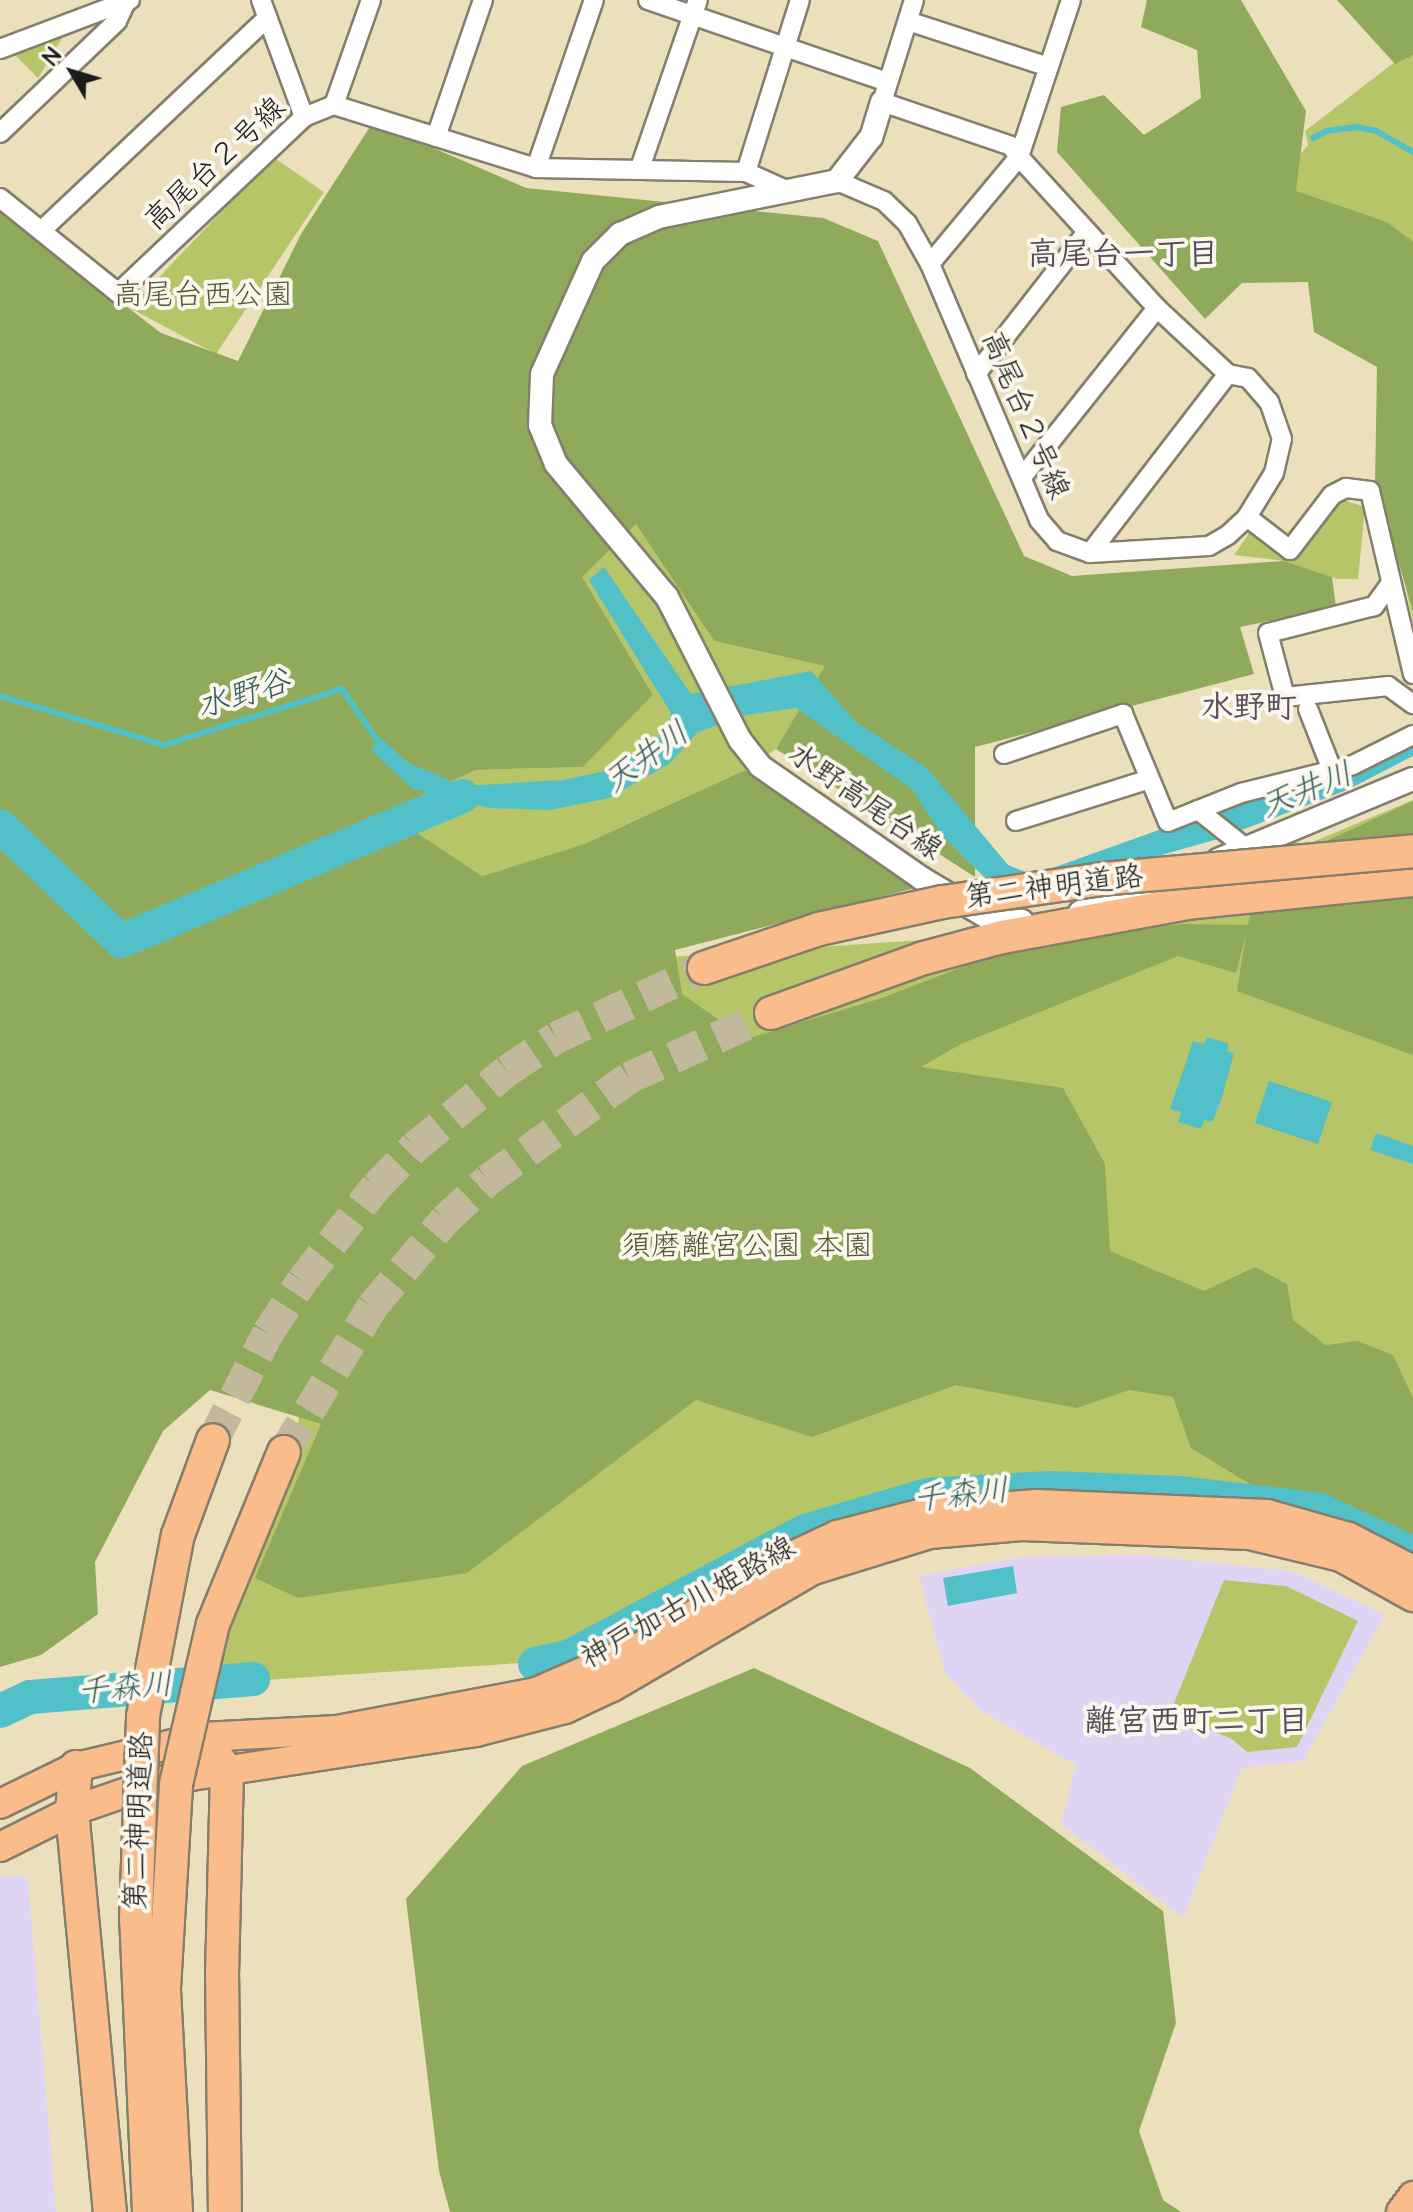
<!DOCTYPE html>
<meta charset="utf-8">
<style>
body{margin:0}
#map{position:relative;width:1413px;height:2212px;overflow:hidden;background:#ebdfbc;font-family:"Architects Daughter","Klee One",sans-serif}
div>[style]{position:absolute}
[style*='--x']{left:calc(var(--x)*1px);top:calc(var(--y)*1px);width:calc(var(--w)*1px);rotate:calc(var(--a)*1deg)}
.built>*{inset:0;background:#e0d4f4}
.green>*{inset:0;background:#b6c568}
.forest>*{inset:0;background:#90aa5c}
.water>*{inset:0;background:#52c0c9}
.stream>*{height:6px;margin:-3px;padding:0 3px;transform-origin:3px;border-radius:3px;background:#52c0c9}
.river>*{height:34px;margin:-17px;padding:0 17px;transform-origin:17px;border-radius:17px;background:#52c0c9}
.motorway-tunnel>*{height:32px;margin-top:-16px;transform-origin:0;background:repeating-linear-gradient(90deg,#c2b89c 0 32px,transparent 0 48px)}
.roads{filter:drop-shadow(2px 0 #847e6c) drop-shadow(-2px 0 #847e6c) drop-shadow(0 2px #847e6c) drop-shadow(0 -2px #847e6c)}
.minor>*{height:18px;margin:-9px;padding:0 9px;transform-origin:9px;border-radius:9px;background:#fff}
.tertiary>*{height:22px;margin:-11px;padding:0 11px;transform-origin:11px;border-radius:11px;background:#fff}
.primary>*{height:28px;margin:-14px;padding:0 14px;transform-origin:14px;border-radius:14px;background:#f9bc8a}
.motorway>*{height:32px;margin:-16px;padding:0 16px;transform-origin:16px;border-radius:16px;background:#f9bc8a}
.bridges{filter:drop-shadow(2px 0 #847e6c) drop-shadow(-2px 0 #847e6c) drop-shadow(0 2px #847e6c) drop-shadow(0 -2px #847e6c)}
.motorway-bridge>*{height:32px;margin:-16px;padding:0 16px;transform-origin:16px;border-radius:16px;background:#f9bc8a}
span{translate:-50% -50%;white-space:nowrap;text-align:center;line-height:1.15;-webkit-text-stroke:8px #fbf7ec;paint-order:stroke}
.street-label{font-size:30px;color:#1c1c1c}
.park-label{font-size:30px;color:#525737}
.neighbourhood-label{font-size:32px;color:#574d5b;font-weight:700}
.water-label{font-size:32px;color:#325e61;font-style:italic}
.north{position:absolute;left:32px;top:32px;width:80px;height:80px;-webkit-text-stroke:6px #fbf7ec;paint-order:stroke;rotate:308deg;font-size:22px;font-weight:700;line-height:32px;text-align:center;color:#1c1c1c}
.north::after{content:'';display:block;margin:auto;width:28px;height:36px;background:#1c1c1c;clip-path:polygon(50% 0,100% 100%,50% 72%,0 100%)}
</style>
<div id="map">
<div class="built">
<i style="clip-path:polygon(1140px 1555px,1292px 1571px,1385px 1615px,1303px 1761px,1242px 1768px,1183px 1918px,1061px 1824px,1076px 1765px,980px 1710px,945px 1673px,919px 1576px,1024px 1557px)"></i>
<i style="clip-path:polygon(24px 1875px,28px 1880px,56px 2212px,0 2212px,0 1877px)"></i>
</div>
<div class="green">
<i style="clip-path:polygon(64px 35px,38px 78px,15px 55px)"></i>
<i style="clip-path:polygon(1413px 48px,1413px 619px,1382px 488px,1384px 359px,1270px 192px,1308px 145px,1305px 131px)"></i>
<i style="clip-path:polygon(273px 157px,324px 192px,216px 354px,130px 308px)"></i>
<i style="clip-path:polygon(1337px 498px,1365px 507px,1358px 579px,1337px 579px,1284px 561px,1234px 555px,1252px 529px,1289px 553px)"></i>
<i style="clip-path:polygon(636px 523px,714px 641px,826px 666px,776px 749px,745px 770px,584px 844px,482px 876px,384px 812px,476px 770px,583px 767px,653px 695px,581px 577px)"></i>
<i style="clip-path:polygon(1413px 800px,1413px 1549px,1314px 1514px,925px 1500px,788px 1539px,566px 1660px,205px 1684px,292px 1463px,338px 1156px,653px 958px,985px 936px,1169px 902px)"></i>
<i style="clip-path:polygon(1224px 1580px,1286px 1586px,1358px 1621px,1297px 1747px,1247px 1752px,1232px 1739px,1170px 1713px)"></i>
</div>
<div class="forest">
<i style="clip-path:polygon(1147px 0,1241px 0,1306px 111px,1296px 191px,1387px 222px,1413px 242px,1413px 610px,1375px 486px,1377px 367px,1314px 332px,1308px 282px,1242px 283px,1205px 319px,1057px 152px,1061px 107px,1104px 95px,1144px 135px,1201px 98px,1197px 50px,1141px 27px)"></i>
<i style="clip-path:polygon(1337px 0,1413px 0,1413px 55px,1395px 64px)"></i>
<i style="clip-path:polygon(373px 122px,526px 188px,823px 218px,878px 241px,1024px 556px,1072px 576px,1284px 561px,1332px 577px,1336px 607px,1240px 627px,1254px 674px,975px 747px,975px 877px,776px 749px,825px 666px,714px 641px,636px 524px,582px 577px,653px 695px,583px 767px,476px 770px,385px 812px,482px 876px,584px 844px,745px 770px,915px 888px,675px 950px,682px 994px,746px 1039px,882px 998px,988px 957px,1094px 935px,1181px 924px,1248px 925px,1257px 873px,1413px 801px,1413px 1055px,1237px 991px,1246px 934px,1236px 973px,1178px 956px,961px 1044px,921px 1067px,1063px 1088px,1105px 1164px,1110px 1251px,1204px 1291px,1255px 1267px,1287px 1284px,1293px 1320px,1326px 1345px,1358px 1341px,1393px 1355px,1413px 1398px,1413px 1555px,1352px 1515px,1266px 1494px,1191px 1448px,1173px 1397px,1129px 1390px,1077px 1408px,956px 1385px,812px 1437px,696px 1400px,467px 1573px,298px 1598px,255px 1578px,321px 1424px,210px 1390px,163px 1431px,95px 1562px,98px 1614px,41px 1655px,0 1667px,0 209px,161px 333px,238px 361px,301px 234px)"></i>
<i style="clip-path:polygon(754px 1668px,970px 1768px,1163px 1911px,1176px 2023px,1139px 2131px,1163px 2200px,1181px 2212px,450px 2212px,439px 2171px,406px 1899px,522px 1766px)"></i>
</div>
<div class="water">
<i style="clip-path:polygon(604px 567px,691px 694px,811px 671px,856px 722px,927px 768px,1008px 865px,1033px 875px,1413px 739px,1413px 756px,1347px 790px,1218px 839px,1133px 863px,993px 886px,942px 835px,912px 789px,796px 708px,746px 715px,698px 732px,669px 764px,609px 798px,550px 810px,490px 808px,413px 789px,371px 750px,380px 737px,407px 762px,463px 786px,563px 780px,615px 769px,668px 729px,671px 713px,589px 580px)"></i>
<i style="clip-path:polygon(1207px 1037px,1229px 1044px,1227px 1051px,1234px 1053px,1222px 1098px,1212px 1122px,1204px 1120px,1201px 1129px,1178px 1122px,1181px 1112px,1170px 1109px,1193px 1041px,1204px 1044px)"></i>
<i style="clip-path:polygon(1269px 1081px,1332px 1102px,1318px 1144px,1255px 1123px)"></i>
<i style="clip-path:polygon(1376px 1133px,1413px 1146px,1413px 1164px,1370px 1150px)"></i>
<i style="clip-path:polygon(1013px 1566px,1017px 1593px,948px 1606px,943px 1578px)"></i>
</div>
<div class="stream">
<i style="--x:1313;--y:138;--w:16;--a:-27"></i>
<i style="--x:1327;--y:131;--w:29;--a:-8"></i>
<i style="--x:1356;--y:127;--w:20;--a:11"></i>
<i style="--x:1376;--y:131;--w:43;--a:29.6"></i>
<i style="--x:0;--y:696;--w:171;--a:16.6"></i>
<i style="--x:164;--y:745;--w:187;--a:-17.5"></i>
<i style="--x:342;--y:689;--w:67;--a:55.4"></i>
</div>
<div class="river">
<i style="--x:0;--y:826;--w:167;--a:43.5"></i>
<i style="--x:121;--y:941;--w:371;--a:-23"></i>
<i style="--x:535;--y:1664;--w:34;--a:-12"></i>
<i style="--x:568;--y:1657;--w:268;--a:-28"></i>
<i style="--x:805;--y:1531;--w:127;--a:-16.4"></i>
<i style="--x:927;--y:1495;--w:123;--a:-3.3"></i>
<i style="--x:1050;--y:1488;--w:130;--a:2.2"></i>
<i style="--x:1180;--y:1493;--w:138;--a:6.7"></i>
<i style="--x:1317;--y:1509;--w:106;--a:24.6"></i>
<i style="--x:0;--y:1711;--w:33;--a:-25"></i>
<i style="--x:30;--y:1697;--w:224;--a:-4.6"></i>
</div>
<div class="motorway-tunnel">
<i style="--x:213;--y:1440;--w:120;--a:-62.8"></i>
<i style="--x:268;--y:1333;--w:62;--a:-56.8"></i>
<i style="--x:302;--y:1281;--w:120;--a:-51.8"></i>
<i style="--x:376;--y:1187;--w:56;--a:-45.7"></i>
<i style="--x:415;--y:1147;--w:119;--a:-39.6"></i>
<i style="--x:507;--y:1071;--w:59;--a:-34"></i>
<i style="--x:556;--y:1038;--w:164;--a:-25.3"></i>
<i style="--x:284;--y:1452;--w:170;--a:-58.7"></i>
<i style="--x:372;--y:1307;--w:114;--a:-50"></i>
<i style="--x:445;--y:1220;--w:59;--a:-42.9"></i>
<i style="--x:488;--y:1180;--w:174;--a:-35.9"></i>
<i style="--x:629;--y:1078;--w:156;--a:-24.6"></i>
</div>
<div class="roads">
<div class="minor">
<i style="--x:261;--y:0;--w:125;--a:69.8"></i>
<i style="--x:648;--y:0;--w:253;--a:18.9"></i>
<i style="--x:914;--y:0;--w:107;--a:107.4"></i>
<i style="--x:882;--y:102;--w:136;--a:18.8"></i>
<i style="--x:1011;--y:146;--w:14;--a:54"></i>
<i style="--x:1019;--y:157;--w:139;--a:129.8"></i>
<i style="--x:908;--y:21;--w:148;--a:18.1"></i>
<i style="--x:0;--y:49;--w:139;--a:-20.7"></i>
<i style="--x:334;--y:105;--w:111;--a:-70.6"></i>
<i style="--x:0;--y:133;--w:162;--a:-43.7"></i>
<i style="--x:117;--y:21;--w:21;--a:-65"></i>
<i style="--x:436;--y:137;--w:145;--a:-71.1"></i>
<i style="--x:536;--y:168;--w:178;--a:-71"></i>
<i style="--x:640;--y:168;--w:178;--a:-71"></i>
<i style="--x:746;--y:172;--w:180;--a:-72.6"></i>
<i style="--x:837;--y:181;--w:51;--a:23.1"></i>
<i style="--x:884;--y:201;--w:32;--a:44"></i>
<i style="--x:907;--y:223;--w:47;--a:60.7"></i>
<i style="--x:930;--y:264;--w:278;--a:66.9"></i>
<i style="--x:1039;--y:520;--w:28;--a:49"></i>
<i style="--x:1057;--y:541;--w:35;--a:20"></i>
<i style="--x:1090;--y:553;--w:119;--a:-3.4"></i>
<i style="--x:1209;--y:546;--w:22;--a:-30"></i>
<i style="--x:1228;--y:535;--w:26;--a:-43"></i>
<i style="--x:1247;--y:517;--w:52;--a:-58.5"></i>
<i style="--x:1274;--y:473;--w:35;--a:-77"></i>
<i style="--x:1282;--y:439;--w:39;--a:-109"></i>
<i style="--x:1269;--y:402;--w:32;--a:-131"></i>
<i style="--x:1248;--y:378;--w:20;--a:-169"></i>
<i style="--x:1228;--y:374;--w:97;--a:-137.1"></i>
<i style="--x:1157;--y:308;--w:205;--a:-132.4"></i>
<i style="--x:1019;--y:157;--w:165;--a:-71.7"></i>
<i style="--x:0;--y:198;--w:151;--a:38.8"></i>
<i style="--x:118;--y:293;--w:256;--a:-43.4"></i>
<i style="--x:304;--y:117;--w:32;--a:-22"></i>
<i style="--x:334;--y:105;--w:212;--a:17.3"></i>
<i style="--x:536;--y:168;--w:210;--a:1.1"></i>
<i style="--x:746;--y:172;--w:44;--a:24.2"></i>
<i style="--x:41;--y:231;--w:311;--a:-43.3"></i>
<i style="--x:976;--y:374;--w:180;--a:-52"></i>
<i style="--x:1023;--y:476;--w:215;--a:-51.4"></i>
<i style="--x:1247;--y:517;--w:54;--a:37.5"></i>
<i style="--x:1290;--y:550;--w:69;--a:-52.6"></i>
<i style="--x:1332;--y:495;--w:16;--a:-27"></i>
<i style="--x:1346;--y:488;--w:24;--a:7"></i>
<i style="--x:1370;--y:491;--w:188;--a:76.8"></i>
<i style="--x:1090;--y:553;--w:226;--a:-52.4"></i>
<i style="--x:1391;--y:583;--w:29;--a:126"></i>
<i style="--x:1374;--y:606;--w:109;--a:165.7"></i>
<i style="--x:1268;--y:633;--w:66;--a:75.1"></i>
<i style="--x:1285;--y:697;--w:104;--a:-6.1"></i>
<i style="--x:1388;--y:686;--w:31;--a:36"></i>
<i style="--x:1308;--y:709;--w:66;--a:68.5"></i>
<i style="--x:1004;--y:754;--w:126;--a:-18.6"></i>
<i style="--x:1123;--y:714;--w:117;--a:67.4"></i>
<i style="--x:1168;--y:822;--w:79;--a:-21.7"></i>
<i style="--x:1241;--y:793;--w:115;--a:-14"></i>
<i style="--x:1353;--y:765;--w:67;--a:-26.6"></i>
<i style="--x:1198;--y:810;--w:63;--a:38.5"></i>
<i style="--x:1016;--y:821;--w:140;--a:-17.4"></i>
</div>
<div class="tertiary">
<i style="--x:882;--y:102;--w:37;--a:107"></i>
<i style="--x:871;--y:137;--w:56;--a:127.7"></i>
<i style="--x:837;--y:181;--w:182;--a:168.6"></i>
<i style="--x:659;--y:217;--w:43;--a:156.4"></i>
<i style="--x:620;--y:234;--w:38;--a:135"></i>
<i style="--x:593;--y:261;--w:124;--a:114.3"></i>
<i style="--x:542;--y:374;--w:51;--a:92.2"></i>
<i style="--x:540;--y:425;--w:42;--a:67.7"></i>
<i style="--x:556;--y:464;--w:173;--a:50.2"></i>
<i style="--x:667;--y:597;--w:161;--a:63"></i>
<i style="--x:740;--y:740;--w:33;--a:52"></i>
<i style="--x:760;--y:766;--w:196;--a:34.8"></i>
<i style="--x:921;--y:878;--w:88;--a:30.6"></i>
<i style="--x:997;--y:923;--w:25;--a:-5"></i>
<i style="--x:1218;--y:860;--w:211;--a:-22.6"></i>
<i style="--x:1080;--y:912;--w:85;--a:-20.6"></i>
</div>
<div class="primary">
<i style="--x:0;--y:1804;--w:85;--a:-26"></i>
<i style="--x:76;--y:1767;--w:130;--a:-13.4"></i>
<i style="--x:202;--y:1737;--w:135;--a:-3"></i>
<i style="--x:337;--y:1730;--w:203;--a:-10.8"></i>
<i style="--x:536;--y:1692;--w:116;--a:-23.5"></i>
<i style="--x:642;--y:1646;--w:170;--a:-31.1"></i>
<i style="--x:788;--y:1558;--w:54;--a:-25.1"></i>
<i style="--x:837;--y:1535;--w:88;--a:-14.5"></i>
<i style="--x:922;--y:1513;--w:115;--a:-4.5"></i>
<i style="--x:1037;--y:1504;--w:230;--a:2.5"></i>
<i style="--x:1267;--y:1514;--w:85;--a:15.7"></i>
<i style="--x:1349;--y:1537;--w:72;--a:27.3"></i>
<i style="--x:0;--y:1847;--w:80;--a:-26.6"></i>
<i style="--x:72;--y:1811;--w:92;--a:-19"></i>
<i style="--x:159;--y:1781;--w:321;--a:-8.8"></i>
<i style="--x:476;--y:1732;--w:92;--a:-14.5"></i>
<i style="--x:565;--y:1709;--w:52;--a:-25.1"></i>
<i style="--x:612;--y:1687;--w:233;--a:-30.2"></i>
<i style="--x:813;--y:1570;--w:122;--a:-17.1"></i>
<i style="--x:930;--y:1534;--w:92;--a:-5"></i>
<i style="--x:1022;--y:1526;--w:227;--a:2.3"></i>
<i style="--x:1249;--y:1535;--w:95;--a:13.4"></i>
<i style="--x:1341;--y:1557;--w:82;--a:29.1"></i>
<i style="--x:1401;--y:2212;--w:20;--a:-53"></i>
</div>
<div class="motorway">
<i style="--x:771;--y:1013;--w:163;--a:-19.8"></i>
<i style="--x:924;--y:958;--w:81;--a:-15.1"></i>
<i style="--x:1002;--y:937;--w:188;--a:-10.4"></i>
<i style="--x:1187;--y:903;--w:227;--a:-5.8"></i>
<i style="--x:202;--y:1737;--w:42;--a:53.7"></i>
<i style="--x:227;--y:1771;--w:200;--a:91.4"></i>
<i style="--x:222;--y:1971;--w:241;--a:89.3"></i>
<i style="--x:76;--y:1767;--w:44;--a:95.2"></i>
<i style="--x:72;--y:1811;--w:403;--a:84.6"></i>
</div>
</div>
<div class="bridges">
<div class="motorway-bridge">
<i style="--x:704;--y:968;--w:121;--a:-18.7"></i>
<i style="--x:819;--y:929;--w:127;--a:-12.3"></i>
<i style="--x:943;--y:902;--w:161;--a:-8.2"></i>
<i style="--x:1102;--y:879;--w:312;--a:-5.1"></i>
<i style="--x:149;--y:2212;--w:293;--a:-92.5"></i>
<i style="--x:136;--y:1919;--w:203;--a:-88"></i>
<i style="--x:143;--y:1716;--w:184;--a:-79.1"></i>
<i style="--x:178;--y:1535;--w:101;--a:-69.8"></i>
<i style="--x:176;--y:2212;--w:224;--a:-93.1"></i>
<i style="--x:164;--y:1988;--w:204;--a:-86.6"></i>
<i style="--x:176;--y:1784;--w:164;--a:-77"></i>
<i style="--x:213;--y:1624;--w:186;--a:-67.6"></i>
</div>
</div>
<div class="street-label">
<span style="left:215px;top:164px;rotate:-43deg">高尾台２号線</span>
<span style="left:1025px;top:415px;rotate:67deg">高尾台２号線</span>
<span style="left:865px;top:802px;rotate:35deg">水野高尾台線</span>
<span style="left:1054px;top:887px;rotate:-7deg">第二神明道路</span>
<span style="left:688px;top:1603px;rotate:-29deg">神戸加古川姫路線</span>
<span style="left:139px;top:1821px;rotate:-88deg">第二神明道路</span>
</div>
<div class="park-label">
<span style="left:203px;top:295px">高尾台西公園</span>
<span style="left:747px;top:1246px">須磨離宮公園 本園</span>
</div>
<div class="neighbourhood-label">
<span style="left:1123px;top:255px">高尾台一丁目</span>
<span style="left:1249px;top:708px">水野町</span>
<span style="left:1197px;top:1722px">離宮西町二丁目</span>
</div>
<div class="water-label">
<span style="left:244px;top:695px;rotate:-17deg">水野谷</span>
<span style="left:647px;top:758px;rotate:-36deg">天井川</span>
<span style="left:1307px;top:791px;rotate:-22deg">天井川</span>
<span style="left:961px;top:1496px;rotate:-6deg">千森川</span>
<span style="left:125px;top:1689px;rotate:-5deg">千森川</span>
</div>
<div class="north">N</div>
</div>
